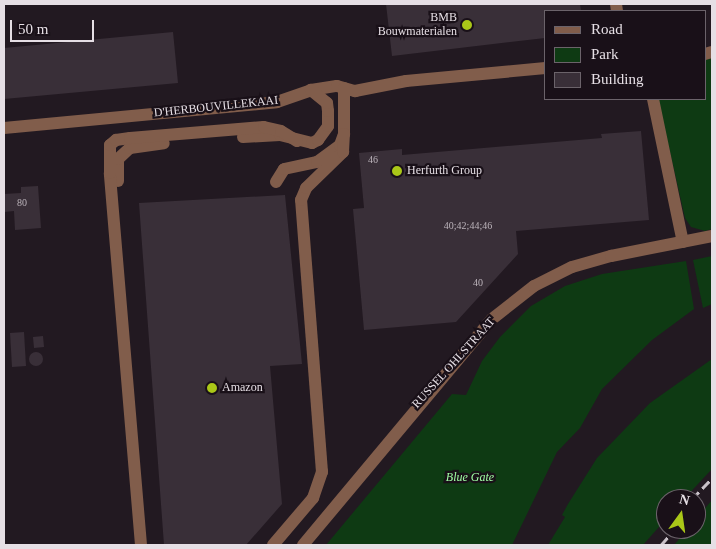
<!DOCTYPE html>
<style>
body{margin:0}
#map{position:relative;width:716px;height:549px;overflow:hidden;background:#221921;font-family:Georgia,serif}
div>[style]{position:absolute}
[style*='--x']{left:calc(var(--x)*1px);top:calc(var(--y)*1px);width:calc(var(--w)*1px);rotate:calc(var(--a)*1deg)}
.green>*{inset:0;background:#0e3a13}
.building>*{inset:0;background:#392f38}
.round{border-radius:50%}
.minor>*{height:12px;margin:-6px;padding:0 6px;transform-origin:6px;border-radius:6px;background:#815d4b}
.rail>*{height:3px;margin-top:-1.5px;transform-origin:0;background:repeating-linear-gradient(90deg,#c9c1c8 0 10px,transparent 0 15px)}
.dots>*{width:14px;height:14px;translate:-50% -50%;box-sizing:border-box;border:2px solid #191018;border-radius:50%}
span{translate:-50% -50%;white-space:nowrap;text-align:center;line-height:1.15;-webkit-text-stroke:4.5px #191018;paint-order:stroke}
.number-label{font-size:10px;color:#bbb3ba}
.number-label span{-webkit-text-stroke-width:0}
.poi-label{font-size:12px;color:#e6dfe5}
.right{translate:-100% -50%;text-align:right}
.left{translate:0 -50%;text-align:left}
.street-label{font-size:12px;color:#e6dfe5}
.park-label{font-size:12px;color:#9ffda3;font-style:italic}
.frame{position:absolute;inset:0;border:5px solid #e6dfe5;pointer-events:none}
.legend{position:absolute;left:544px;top:10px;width:162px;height:90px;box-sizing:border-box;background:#191018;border:1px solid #6b636a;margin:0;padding:6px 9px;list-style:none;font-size:15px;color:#e6dfe5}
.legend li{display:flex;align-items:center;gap:10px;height:25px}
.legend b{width:25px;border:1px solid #6b636a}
.north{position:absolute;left:656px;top:489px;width:50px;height:50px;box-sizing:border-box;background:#191018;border:1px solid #6b636a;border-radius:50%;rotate:14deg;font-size:14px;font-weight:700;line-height:20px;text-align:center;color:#e6dfe5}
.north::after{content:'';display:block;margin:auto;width:18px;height:22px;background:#aac718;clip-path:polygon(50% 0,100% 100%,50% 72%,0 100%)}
.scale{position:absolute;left:10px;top:20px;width:84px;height:22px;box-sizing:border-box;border:2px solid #e6dfe5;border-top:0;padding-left:6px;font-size:15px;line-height:18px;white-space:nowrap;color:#e6dfe5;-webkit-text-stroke:4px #191018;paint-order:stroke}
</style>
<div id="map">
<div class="green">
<i style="clip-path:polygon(712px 58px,712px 229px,705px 231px,691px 227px,685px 218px,658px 99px,705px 99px,705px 60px)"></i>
<i style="clip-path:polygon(712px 256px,712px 304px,703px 308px,693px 260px)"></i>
<i style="clip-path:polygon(686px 261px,694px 309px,652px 340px,602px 389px,580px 428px,557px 452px,512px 545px,326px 545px,452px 394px,466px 395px,482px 361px,500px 337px,531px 306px,565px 286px,602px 274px)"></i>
<i style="clip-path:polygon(712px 359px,712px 469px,684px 499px,666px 499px,666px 519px,643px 545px,548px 545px,565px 517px,562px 515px,568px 504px,597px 458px,650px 403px)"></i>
<i style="clip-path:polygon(712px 500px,712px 545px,674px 545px,688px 529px,696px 529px,696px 519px)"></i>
</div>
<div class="building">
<i style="clip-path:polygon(386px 4px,580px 4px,581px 11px,545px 11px,545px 38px,392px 56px)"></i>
<i style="clip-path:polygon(173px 32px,178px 83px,4px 99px,4px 48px)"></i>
<i style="clip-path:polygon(641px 131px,649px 220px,516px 231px,518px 254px,456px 322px,364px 330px,353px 209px,364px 208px,359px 153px,402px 149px,402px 155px,602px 138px,601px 134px)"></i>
<i style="clip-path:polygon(38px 186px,41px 228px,15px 230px,14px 211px,4px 212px,4px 194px,21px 193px,21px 187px)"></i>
<i style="clip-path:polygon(285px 195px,302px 364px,270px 366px,282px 504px,246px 545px,164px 545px,139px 203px)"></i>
<i style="clip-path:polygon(24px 332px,26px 366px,12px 367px,10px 333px)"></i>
<i style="clip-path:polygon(43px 336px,44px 347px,34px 348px,33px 337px)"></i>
<i class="round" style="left:29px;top:352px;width:14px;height:14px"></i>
</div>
<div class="minor">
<i style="--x:616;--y:4;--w:7;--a:82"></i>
<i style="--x:705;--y:54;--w:7;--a:-16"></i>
<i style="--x:653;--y:99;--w:146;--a:78.2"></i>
<i style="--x:4;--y:128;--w:274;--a:-5.4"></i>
<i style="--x:277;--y:102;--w:36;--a:-19"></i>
<i style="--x:311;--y:90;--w:26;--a:-9"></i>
<i style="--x:337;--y:86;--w:19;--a:16"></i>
<i style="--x:355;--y:91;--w:52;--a:-11.1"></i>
<i style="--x:406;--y:81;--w:140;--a:-5.3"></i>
<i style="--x:243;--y:137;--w:37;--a:-3"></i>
<i style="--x:280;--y:135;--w:33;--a:14"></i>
<i style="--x:312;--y:143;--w:7;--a:-27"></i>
<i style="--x:318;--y:140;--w:17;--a:-54"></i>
<i style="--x:328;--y:126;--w:15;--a:-90"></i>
<i style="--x:328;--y:111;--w:8;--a:-97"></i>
<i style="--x:327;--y:103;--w:21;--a:-141"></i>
<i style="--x:118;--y:181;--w:22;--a:-90"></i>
<i style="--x:118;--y:159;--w:16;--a:-43"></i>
<i style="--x:130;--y:148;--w:34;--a:-8"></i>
<i style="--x:276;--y:182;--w:15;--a:-58"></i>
<i style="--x:284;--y:169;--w:34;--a:-12"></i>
<i style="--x:317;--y:162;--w:29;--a:-36"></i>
<i style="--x:340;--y:145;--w:12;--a:-70"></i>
<i style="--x:344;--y:134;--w:46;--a:-90"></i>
<i style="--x:141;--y:545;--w:373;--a:-94.8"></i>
<i style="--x:110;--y:173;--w:28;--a:-90"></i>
<i style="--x:110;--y:145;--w:8;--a:-40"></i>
<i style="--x:116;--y:140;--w:14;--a:-8"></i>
<i style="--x:130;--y:138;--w:134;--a:-4.7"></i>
<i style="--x:264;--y:127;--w:17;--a:13"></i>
<i style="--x:281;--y:131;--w:19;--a:32"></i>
<i style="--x:273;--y:545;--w:62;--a:-49.6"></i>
<i style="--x:313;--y:498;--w:28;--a:-71"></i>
<i style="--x:322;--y:472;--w:273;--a:-94.4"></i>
<i style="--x:301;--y:200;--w:13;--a:-67"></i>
<i style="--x:306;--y:188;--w:52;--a:-44.2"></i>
<i style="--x:343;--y:152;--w:18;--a:-87"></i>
<i style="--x:303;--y:545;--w:295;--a:-50.1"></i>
<i style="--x:492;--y:319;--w:53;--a:-38.2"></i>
<i style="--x:534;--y:286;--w:42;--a:-26.6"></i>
<i style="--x:572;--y:267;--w:41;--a:-15.8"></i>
<i style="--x:611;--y:256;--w:103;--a:-11.2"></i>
</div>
<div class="rail">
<i style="--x:692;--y:499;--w:29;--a:-46"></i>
<i style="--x:661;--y:545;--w:21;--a:-49"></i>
</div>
<div class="dots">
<i style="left:467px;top:25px;background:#aac718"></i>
<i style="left:397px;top:171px;background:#aac718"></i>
<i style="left:212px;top:388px;background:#aac718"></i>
</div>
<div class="number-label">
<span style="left:373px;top:160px">46</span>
<span style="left:22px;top:203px">80</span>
<span style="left:468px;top:226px">40;42;44;46</span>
<span style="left:478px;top:283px">40</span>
</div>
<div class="poi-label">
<span class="right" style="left:457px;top:25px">BMB<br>Bouwmaterialen</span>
<span class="left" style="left:407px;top:171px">Herfurth Group</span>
<span class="left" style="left:222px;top:388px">Amazon</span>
</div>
<div class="street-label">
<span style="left:216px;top:107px;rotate:-6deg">D'HERBOUVILLEKAAI</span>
<span style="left:454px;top:363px;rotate:-48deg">RUSSEL OHLSTRAAT</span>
</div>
<div class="park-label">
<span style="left:470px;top:478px">Blue Gate</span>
</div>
<div class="frame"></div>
<ul class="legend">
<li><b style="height:6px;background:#815d4b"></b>Road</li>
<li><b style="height:14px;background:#0e3a13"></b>Park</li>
<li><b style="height:14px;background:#392f38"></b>Building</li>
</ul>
<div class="north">N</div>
<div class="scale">50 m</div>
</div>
